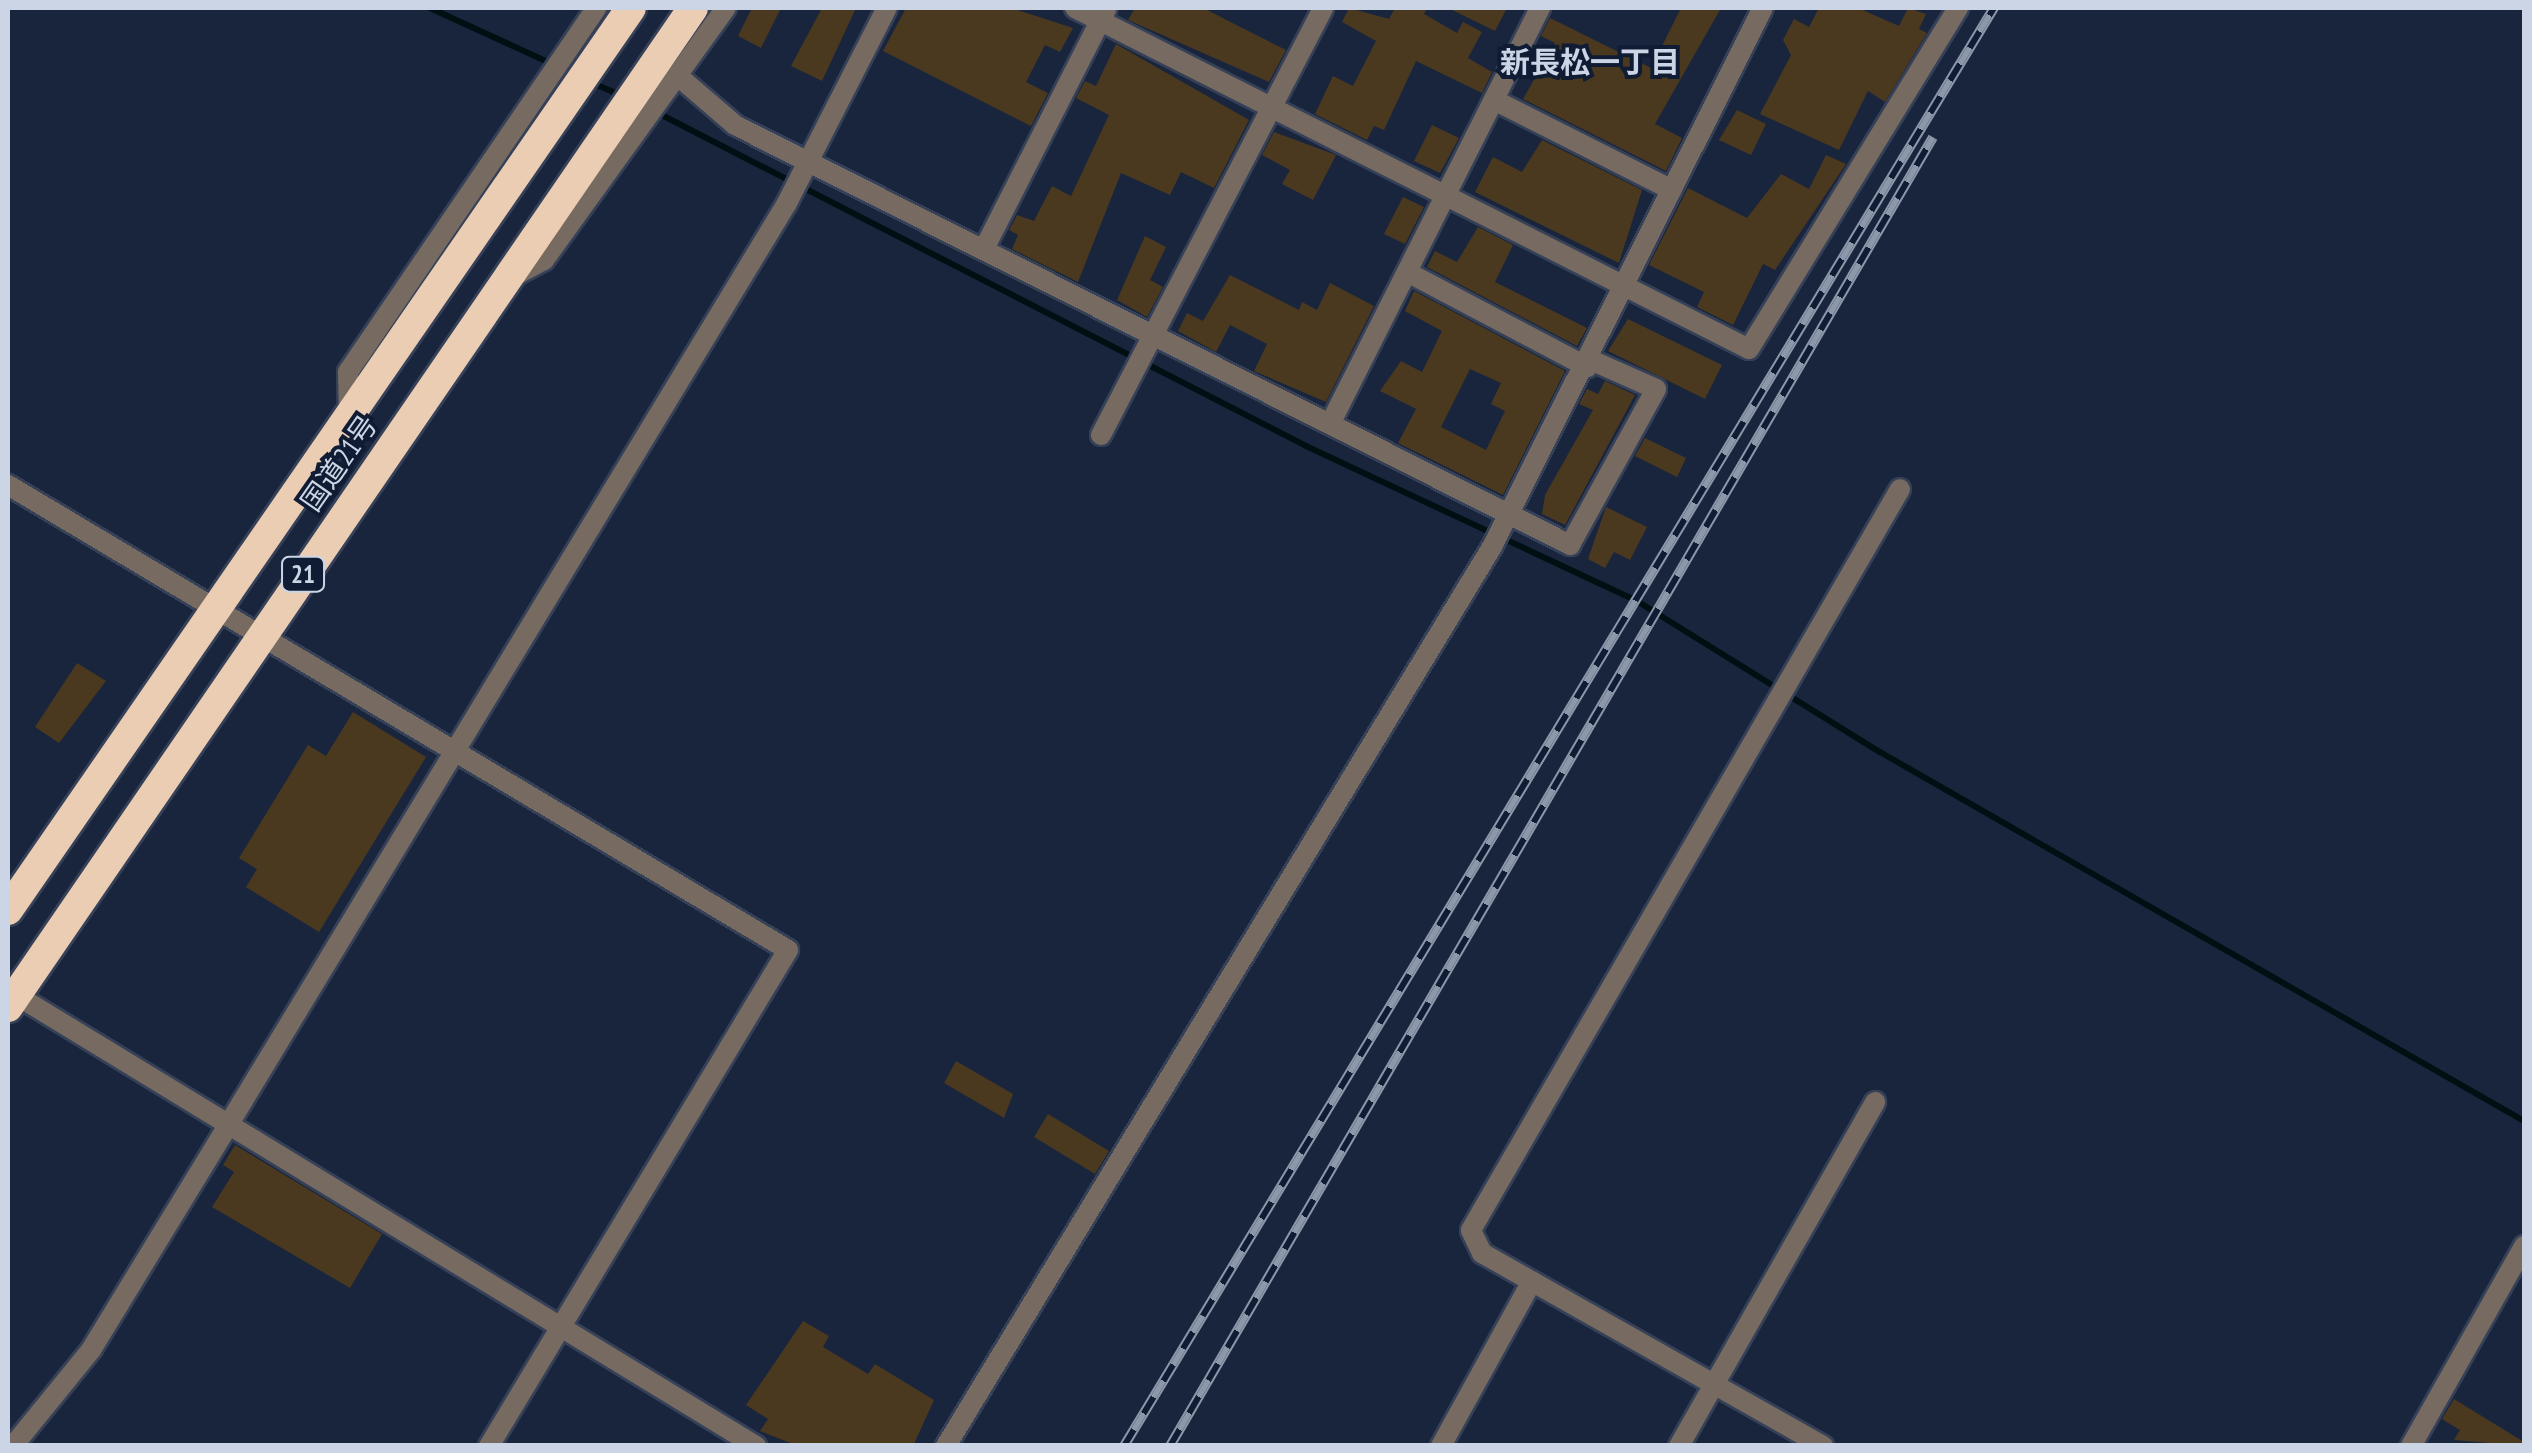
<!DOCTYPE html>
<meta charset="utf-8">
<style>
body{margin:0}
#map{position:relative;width:2532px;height:1453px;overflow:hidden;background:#19253d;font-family:"PT Sans Narrow","Noto Sans JP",sans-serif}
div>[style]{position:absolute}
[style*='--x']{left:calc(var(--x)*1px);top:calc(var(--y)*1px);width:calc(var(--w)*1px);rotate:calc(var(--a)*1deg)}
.stream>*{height:6px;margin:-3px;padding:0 3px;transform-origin:3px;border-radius:3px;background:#000f12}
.building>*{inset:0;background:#4a391e}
.roads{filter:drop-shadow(2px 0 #364158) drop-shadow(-2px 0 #364158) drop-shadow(0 2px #364158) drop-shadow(0 -2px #364158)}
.street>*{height:20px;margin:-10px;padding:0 10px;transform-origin:10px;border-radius:10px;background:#776b61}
.highway>*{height:30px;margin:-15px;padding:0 15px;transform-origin:15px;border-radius:15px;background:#eacdb3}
.rail>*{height:10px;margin-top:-5px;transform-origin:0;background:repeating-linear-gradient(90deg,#0f1c33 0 19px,#8d97aa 0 38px);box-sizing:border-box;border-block:2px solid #8d97aa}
span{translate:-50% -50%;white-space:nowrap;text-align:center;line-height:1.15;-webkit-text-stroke:8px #0f1c33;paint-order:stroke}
.shield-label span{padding:2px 8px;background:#0f1c33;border:2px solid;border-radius:8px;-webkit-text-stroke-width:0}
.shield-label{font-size:25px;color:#ccd5e5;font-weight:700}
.street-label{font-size:28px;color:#ccd5e5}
.neighbourhood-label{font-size:30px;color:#ccd5e5;font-weight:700}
.frame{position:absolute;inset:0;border:10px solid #ccd5e5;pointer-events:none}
</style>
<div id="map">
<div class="stream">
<i style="--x:430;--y:8;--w:158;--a:24.6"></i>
<i style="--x:590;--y:82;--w:33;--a:23"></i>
<i style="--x:654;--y:111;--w:733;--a:27.19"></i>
<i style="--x:1306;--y:446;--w:365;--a:25.1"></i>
<i style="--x:1637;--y:601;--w:286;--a:31.9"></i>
<i style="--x:1880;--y:752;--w:742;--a:29.81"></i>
</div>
<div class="building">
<i style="clip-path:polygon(752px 8px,781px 8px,761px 48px,738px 36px)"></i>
<i style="clip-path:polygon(822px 8px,856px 8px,822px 81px,791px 66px)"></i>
<i style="clip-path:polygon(906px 8px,1011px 8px,1073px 28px,1060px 52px,1045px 45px,1026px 82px,1048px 93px,1031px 126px,883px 51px)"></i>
<i style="clip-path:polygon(1135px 8px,1203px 8px,1286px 50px,1269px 82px,1128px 20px)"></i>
<i style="clip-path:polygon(1349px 8px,1389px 19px,1395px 8px,1427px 8px,1424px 14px,1457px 33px,1463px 22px,1482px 32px,1468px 58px,1492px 72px,1482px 93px,1416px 61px,1384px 130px,1374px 126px,1367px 140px,1315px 114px,1333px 76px,1353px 86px,1376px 41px,1342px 22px)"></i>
<i style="clip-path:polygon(1448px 8px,1507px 8px,1495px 31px)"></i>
<i style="clip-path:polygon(1681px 8px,1721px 8px,1655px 124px,1682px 138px,1666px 171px,1523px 99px,1555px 43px,1541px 36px,1550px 18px,1651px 68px)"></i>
<i style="clip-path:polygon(1819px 8px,1858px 8px,1899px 26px,1908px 8px,1926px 14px,1919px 29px,1927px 33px,1885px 102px,1868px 91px,1839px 150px,1760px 114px,1791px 55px,1783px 40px,1794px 19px,1809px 27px)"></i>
<i style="clip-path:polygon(1116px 44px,1249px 120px,1214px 188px,1181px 172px,1170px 195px,1121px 173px,1078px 282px,1012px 249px,1018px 235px,1009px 230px,1017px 215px,1034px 221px,1052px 186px,1071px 196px,1109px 115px,1076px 98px,1085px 81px,1096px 86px)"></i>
<i style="clip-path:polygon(1737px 110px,1766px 124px,1751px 155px,1719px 140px)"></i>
<i style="clip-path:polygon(1432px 125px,1459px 138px,1440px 173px,1414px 161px)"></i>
<i style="clip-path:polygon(1274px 132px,1336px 155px,1313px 200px,1282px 184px,1290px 170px,1262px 155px)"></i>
<i style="clip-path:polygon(1542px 140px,1642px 190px,1619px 263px,1475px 192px,1493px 157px,1522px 172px)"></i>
<i style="clip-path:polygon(1826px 155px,1846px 164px,1775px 270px,1763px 264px,1733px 325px,1697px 307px,1704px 292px,1649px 265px,1688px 188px,1747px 218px,1781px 174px,1809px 189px)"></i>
<i style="clip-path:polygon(1403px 197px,1424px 207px,1405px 244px,1384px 234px)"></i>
<i style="clip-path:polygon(1478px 227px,1513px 245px,1495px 282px,1587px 328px,1577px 346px,1427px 267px,1435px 251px,1457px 262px)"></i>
<i style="clip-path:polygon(1145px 236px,1166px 247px,1150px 280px,1163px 287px,1147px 317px,1117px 300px)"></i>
<i style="clip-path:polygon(1230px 275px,1299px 310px,1302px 302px,1317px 310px,1330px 283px,1374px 306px,1326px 402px,1254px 371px,1267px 344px,1230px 325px,1216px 352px,1178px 331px,1187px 313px,1203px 321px)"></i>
<i style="clip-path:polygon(evenodd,1414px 291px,1565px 371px,1503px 495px,1398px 443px,1416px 409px,1380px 391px,1401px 361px,1422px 372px,1442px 331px,1405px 311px,1414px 291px,1470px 369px,1501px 383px,1491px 404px,1505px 411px,1486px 450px,1441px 427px,1470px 369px)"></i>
<i style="clip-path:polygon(1628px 319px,1722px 365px,1705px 399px,1608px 351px)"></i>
<i style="clip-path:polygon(1605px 381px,1635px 395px,1565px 525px,1542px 514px,1545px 495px,1593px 410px,1579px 404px,1587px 389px,1598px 394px)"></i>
<i style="clip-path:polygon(1645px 438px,1686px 458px,1677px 477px,1635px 456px)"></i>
<i style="clip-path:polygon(1606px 507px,1647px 527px,1630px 560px,1614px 552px,1605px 568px,1588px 559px)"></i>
<i style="clip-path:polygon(77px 663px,106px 681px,59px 743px,35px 727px)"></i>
<i style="clip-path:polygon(353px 712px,426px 757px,319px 932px,246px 887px,257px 869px,239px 858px,308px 745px,326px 756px)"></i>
<i style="clip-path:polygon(956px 1061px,1013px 1094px,1004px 1118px,944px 1083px)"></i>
<i style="clip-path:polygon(1048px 1114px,1109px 1151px,1095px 1174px,1034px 1137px)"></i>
<i style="clip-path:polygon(235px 1145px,382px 1234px,350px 1288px,212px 1207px,234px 1172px,223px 1165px)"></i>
<i style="clip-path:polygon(803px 1321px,829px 1336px,823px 1347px,868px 1374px,875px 1364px,934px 1400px,913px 1446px,798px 1446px,760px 1431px,768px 1419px,746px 1405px)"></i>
<i style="clip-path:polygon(2454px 1399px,2524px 1442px,2524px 1446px,2454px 1440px,2460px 1430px,2442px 1419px)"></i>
</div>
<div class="roads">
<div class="street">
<i style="--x:1075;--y:8;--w:755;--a:26.84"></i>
<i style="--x:1749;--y:349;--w:400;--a:-58.5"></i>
<i style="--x:678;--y:76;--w:75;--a:40.7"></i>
<i style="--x:735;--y:125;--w:935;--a:26.7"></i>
<i style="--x:1570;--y:545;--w:178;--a:-61.1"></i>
<i style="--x:1656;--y:389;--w:71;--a:-156"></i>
<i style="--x:1494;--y:100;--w:199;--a:26.8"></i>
<i style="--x:985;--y:247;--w:268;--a:-63"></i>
<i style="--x:1407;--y:272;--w:204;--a:27.8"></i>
<i style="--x:512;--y:277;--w:36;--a:-28"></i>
<i style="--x:544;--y:260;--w:311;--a:-54.2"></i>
<i style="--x:349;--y:413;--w:41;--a:-91.4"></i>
<i style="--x:348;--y:372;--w:440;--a:-55.7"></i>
<i style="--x:1331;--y:422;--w:464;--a:-63.2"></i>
<i style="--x:1101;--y:435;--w:481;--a:-62.5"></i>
<i style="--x:8;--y:485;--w:908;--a:30.8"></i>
<i style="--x:788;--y:950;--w:579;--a:121.08"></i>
<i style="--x:16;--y:995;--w:867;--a:31.36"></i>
<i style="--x:13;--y:1446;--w:124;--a:-50.9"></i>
<i style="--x:91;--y:1350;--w:261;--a:-58.6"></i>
<i style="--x:227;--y:1127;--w:1080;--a:-58.78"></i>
<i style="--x:787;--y:203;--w:219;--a:-62.9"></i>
<i style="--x:946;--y:1446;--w:1052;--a:-58.73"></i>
<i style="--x:1492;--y:547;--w:603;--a:-63.31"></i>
<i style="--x:1441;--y:1446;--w:188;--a:-61.1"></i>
<i style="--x:1679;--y:1446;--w:396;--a:-60.3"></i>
<i style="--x:1823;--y:1446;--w:392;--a:-150.5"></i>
<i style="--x:1482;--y:1253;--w:25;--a:-116"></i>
<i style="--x:1471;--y:1230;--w:856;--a:-59.93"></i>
<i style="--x:2411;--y:1446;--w:230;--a:-60.5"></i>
</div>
<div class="highway">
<i style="--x:8;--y:910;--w:1096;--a:-55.37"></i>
<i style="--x:8;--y:1007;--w:1211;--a:-55.56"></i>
</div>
</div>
<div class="rail">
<i style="--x:1124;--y:1446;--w:1681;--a:-58.83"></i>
<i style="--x:1170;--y:1446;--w:1515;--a:-59.76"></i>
</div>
<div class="shield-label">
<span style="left:303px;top:574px">21</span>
</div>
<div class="street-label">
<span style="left:339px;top:463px;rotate:-55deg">国道21号</span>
</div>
<div class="neighbourhood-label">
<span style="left:1590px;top:62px">新長松一丁目</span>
</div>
<div class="frame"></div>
</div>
